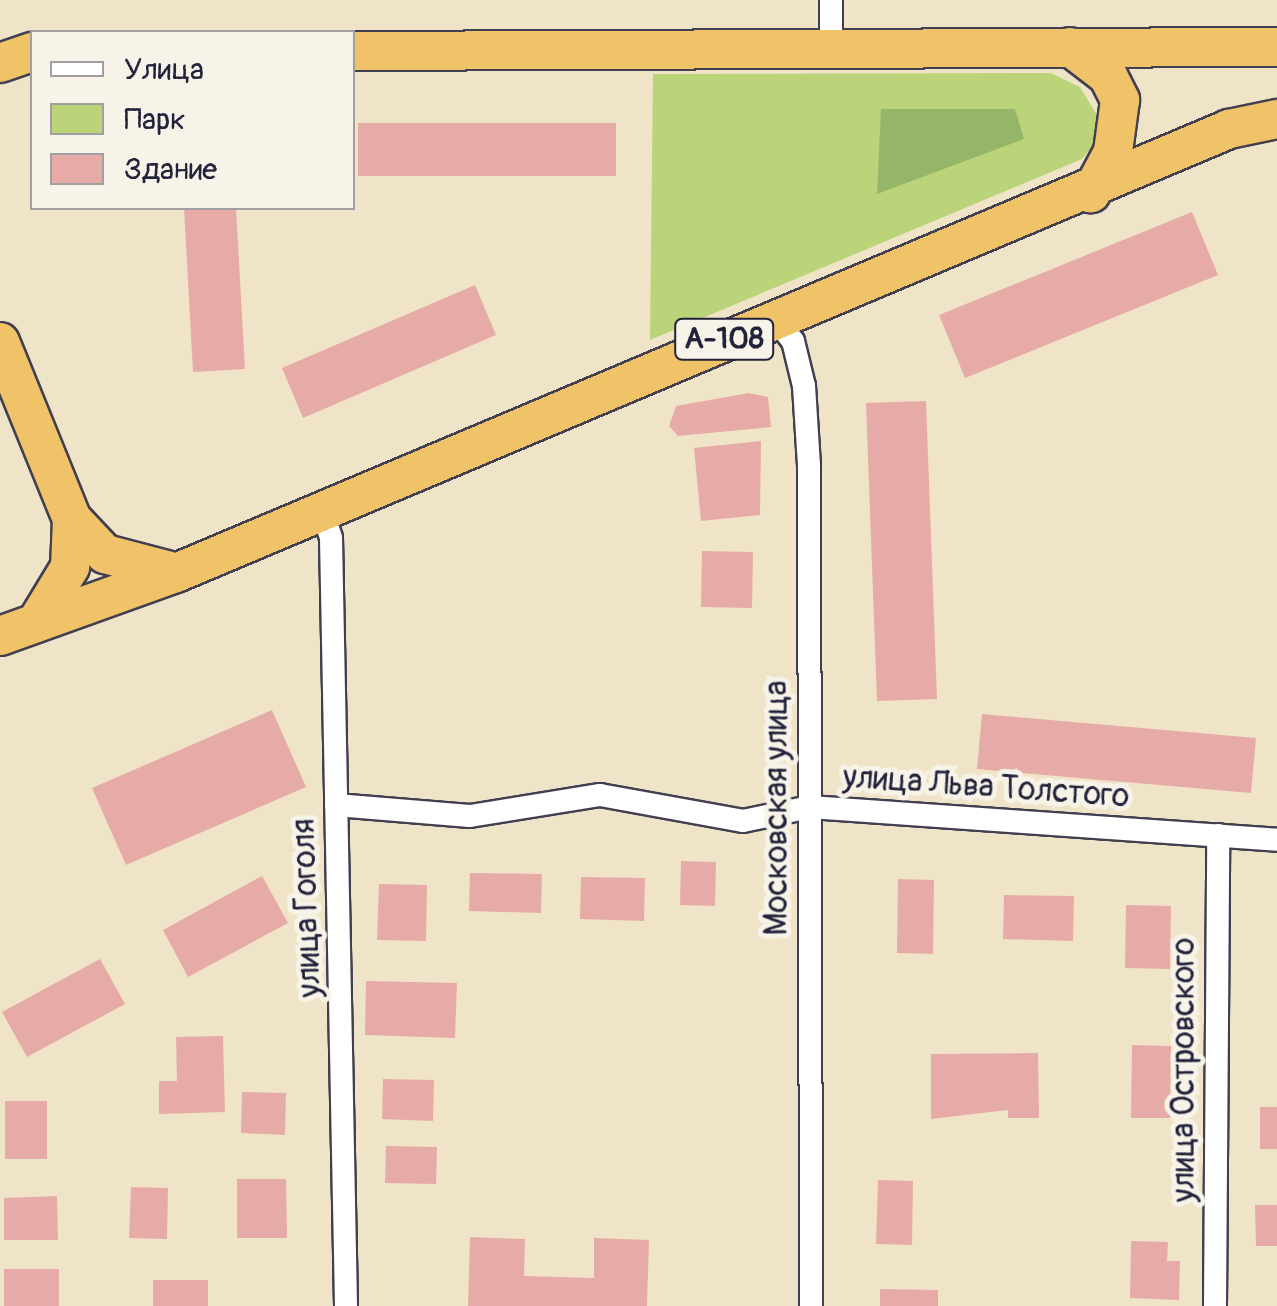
<!DOCTYPE html>
<meta charset="utf-8">
<style>
body{margin:0}
#map{position:relative;width:1277px;height:1306px;overflow:hidden;background:#efe4c7;font-family:Pangolin,sans-serif}
div>[style]{position:absolute}
[style*='--x']{left:calc(var(--x)*1px);top:calc(var(--y)*1px);width:calc(var(--w)*1px);rotate:calc(var(--a)*1deg)}
.green>*{inset:0;background:#bcd479}
.forest>*{inset:0;background:#95b669}
.building>*{inset:0;background:#e7aba7}
.roads{filter:drop-shadow(2px 0 #413f50) drop-shadow(-2px 0 #413f50) drop-shadow(0 2px #413f50) drop-shadow(0 -2px #413f50)}
.minor>*{height:22px;margin:-11px;padding:0 11px;transform-origin:11px;border-radius:11px;background:#fff}
.trunk>*{height:38px;margin:-19px;padding:0 19px;transform-origin:19px;border-radius:19px;background:#f1c369}
span{translate:-50% -50%;white-space:nowrap;text-align:center;line-height:1.15;-webkit-text-stroke:10px #f7f3e8;paint-order:stroke}
.shield-label span{padding:2px 8px;background:#f7f3e8;border:2px solid;border-radius:8px;-webkit-text-stroke-width:0}
.shield-label{font-size:30px;color:#22223b;font-weight:700}
.street-label{font-size:32px;color:#22223b}
.legend{position:absolute;left:30px;top:30px;width:325px;height:180px;box-sizing:border-box;background:#f7f3e8;border:2px solid #a29fa3;margin:0;padding:12px 18px;list-style:none;font-size:30px;color:#22223b}
.legend li{display:flex;align-items:center;gap:20px;height:50px}
.legend b{width:50px;border:2px solid #a29fa3}
</style>
<div id="map">
<div class="green">
<i style="clip-path:polygon(1051px 73px,1080px 87px,1097px 115px,1096px 142px,1082px 159px,650px 340px,653px 74px)"></i>
</div>
<div class="forest">
<i style="clip-path:polygon(881px 109px,1015px 109px,1024px 139px,877px 194px)"></i>
</div>
<div class="building">
<i style="clip-path:polygon(358px 123px,616px 123px,616px 176px,358px 176px)"></i>
<i style="clip-path:polygon(184px 208px,236px 208px,245px 369px,193px 372px)"></i>
<i style="clip-path:polygon(1192px 212px,1218px 275px,965px 378px,939px 315px)"></i>
<i style="clip-path:polygon(475px 285px,496px 335px,303px 418px,282px 368px)"></i>
<i style="clip-path:polygon(749px 393px,768px 397px,771px 427px,678px 436px,669px 426px,676px 406px)"></i>
<i style="clip-path:polygon(926px 401px,937px 699px,877px 701px,866px 403px)"></i>
<i style="clip-path:polygon(761px 441px,760px 515px,701px 521px,694px 448px)"></i>
<i style="clip-path:polygon(702px 551px,753px 552px,752px 608px,701px 607px)"></i>
<i style="clip-path:polygon(272px 710px,306px 787px,126px 865px,92px 788px)"></i>
<i style="clip-path:polygon(982px 714px,1256px 738px,1251px 793px,977px 769px)"></i>
<i style="clip-path:polygon(681px 861px,716px 862px,715px 906px,680px 905px)"></i>
<i style="clip-path:polygon(470px 873px,542px 874px,541px 913px,469px 911px)"></i>
<i style="clip-path:polygon(262px 876px,288px 923px,188px 977px,163px 930px)"></i>
<i style="clip-path:polygon(581px 877px,645px 878px,644px 921px,580px 919px)"></i>
<i style="clip-path:polygon(898px 879px,934px 880px,933px 954px,897px 953px)"></i>
<i style="clip-path:polygon(379px 884px,427px 885px,426px 941px,377px 940px)"></i>
<i style="clip-path:polygon(1004px 895px,1074px 896px,1073px 941px,1003px 939px)"></i>
<i style="clip-path:polygon(1126px 905px,1171px 906px,1170px 969px,1125px 968px)"></i>
<i style="clip-path:polygon(100px 959px,125px 1004px,27px 1057px,2px 1012px)"></i>
<i style="clip-path:polygon(366px 981px,457px 983px,455px 1038px,365px 1035px)"></i>
<i style="clip-path:polygon(223px 1036px,225px 1112px,159px 1114px,159px 1081px,177px 1081px,176px 1037px)"></i>
<i style="clip-path:polygon(1132px 1045px,1171px 1046px,1170px 1118px,1131px 1118px)"></i>
<i style="clip-path:polygon(1038px 1053px,1039px 1118px,1008px 1118px,1008px 1110px,931px 1119px,931px 1054px)"></i>
<i style="clip-path:polygon(383px 1079px,434px 1080px,433px 1121px,382px 1119px)"></i>
<i style="clip-path:polygon(242px 1092px,286px 1093px,285px 1135px,241px 1133px)"></i>
<i style="clip-path:polygon(5px 1101px,47px 1101px,47px 1159px,5px 1159px)"></i>
<i style="clip-path:polygon(1260px 1107px,1277px 1107px,1277px 1149px,1260px 1149px)"></i>
<i style="clip-path:polygon(386px 1146px,437px 1147px,436px 1184px,385px 1183px)"></i>
<i style="clip-path:polygon(237px 1179px,286px 1179px,287px 1238px,237px 1238px)"></i>
<i style="clip-path:polygon(878px 1180px,913px 1181px,912px 1245px,876px 1244px)"></i>
<i style="clip-path:polygon(131px 1187px,168px 1188px,167px 1239px,129px 1238px)"></i>
<i style="clip-path:polygon(57px 1196px,58px 1240px,4px 1240px,4px 1198px)"></i>
<i style="clip-path:polygon(1255px 1205px,1277px 1205px,1277px 1246px,1256px 1246px)"></i>
<i style="clip-path:polygon(470px 1237px,525px 1239px,524px 1276px,594px 1278px,594px 1238px,649px 1240px,647px 1306px,468px 1306px)"></i>
<i style="clip-path:polygon(1131px 1241px,1168px 1242px,1167px 1261px,1180px 1261px,1179px 1300px,1130px 1298px)"></i>
<i style="clip-path:polygon(4px 1269px,59px 1269px,59px 1306px,4px 1306px)"></i>
<i style="clip-path:polygon(153px 1280px,208px 1280px,208px 1306px,153px 1306px)"></i>
<i style="clip-path:polygon(880px 1289px,938px 1290px,938px 1306px,880px 1306px)"></i>
</div>
<div class="roads">
<div class="minor">
<i style="--x:831;--y:0;--w:47;--a:90"></i>
<i style="--x:774;--y:317;--w:31;--a:52"></i>
<i style="--x:793;--y:341;--w:46;--a:76.3"></i>
<i style="--x:804;--y:386;--w:80;--a:86.4"></i>
<i style="--x:809;--y:466;--w:840;--a:89.86"></i>
<i style="--x:322;--y:510;--w:29;--a:72"></i>
<i style="--x:331;--y:538;--w:768;--a:88.88"></i>
<i style="--x:336;--y:805;--w:134;--a:4.7"></i>
<i style="--x:470;--y:816;--w:132;--a:-9.2"></i>
<i style="--x:600;--y:795;--w:145;--a:10.3"></i>
<i style="--x:743;--y:821;--w:68;--a:-11.8"></i>
<i style="--x:810;--y:807;--w:468;--a:4"></i>
<i style="--x:1215;--y:1306;--w:471;--a:-89.6"></i>
</div>
<div class="trunk">
<i style="--x:1070;--y:47;--w:48;--a:37.3"></i>
<i style="--x:1108;--y:76;--w:27;--a:63"></i>
<i style="--x:1120;--y:100;--w:52;--a:97.7"></i>
<i style="--x:1113;--y:152;--w:47;--a:118.2"></i>
<i style="--x:352;--y:51;--w:925;--a:-0.25"></i>
<i style="--x:0;--y:63;--w:34;--a:-19"></i>
<i style="--x:0;--y:342;--w:191;--a:67.9"></i>
<i style="--x:72;--y:519;--w:48;--a:46.7"></i>
<i style="--x:105;--y:554;--w:71;--a:14.6"></i>
<i style="--x:36;--y:623;--w:66;--a:-58.7"></i>
<i style="--x:70;--y:567;--w:48;--a:-87.6"></i>
<i style="--x:0;--y:636;--w:187;--a:-19.7"></i>
<i style="--x:176;--y:573;--w:1143;--a:-22.86"></i>
<i style="--x:1229;--y:129;--w:49;--a:-11.8"></i>
</div>
</div>
<div class="shield-label">
<span style="left:724px;top:339px">А-108</span>
</div>
<div class="street-label">
<span style="left:986px;top:787px;rotate:4deg">улица Льва Толстого</span>
<span style="left:777px;top:808px;rotate:-90deg">Московская улица</span>
<span style="left:307px;top:908px;rotate:-92deg">улица Гоголя</span>
<span style="left:1184px;top:1070px;rotate:-90deg">улица Островского</span>
</div>
<ul class="legend">
<li><b style="height:12px;background:#fff"></b>Улица</li>
<li><b style="height:28px;background:#bcd479"></b>Парк</li>
<li><b style="height:28px;background:#e7aba7"></b>Здание</li>
</ul>
</div>
